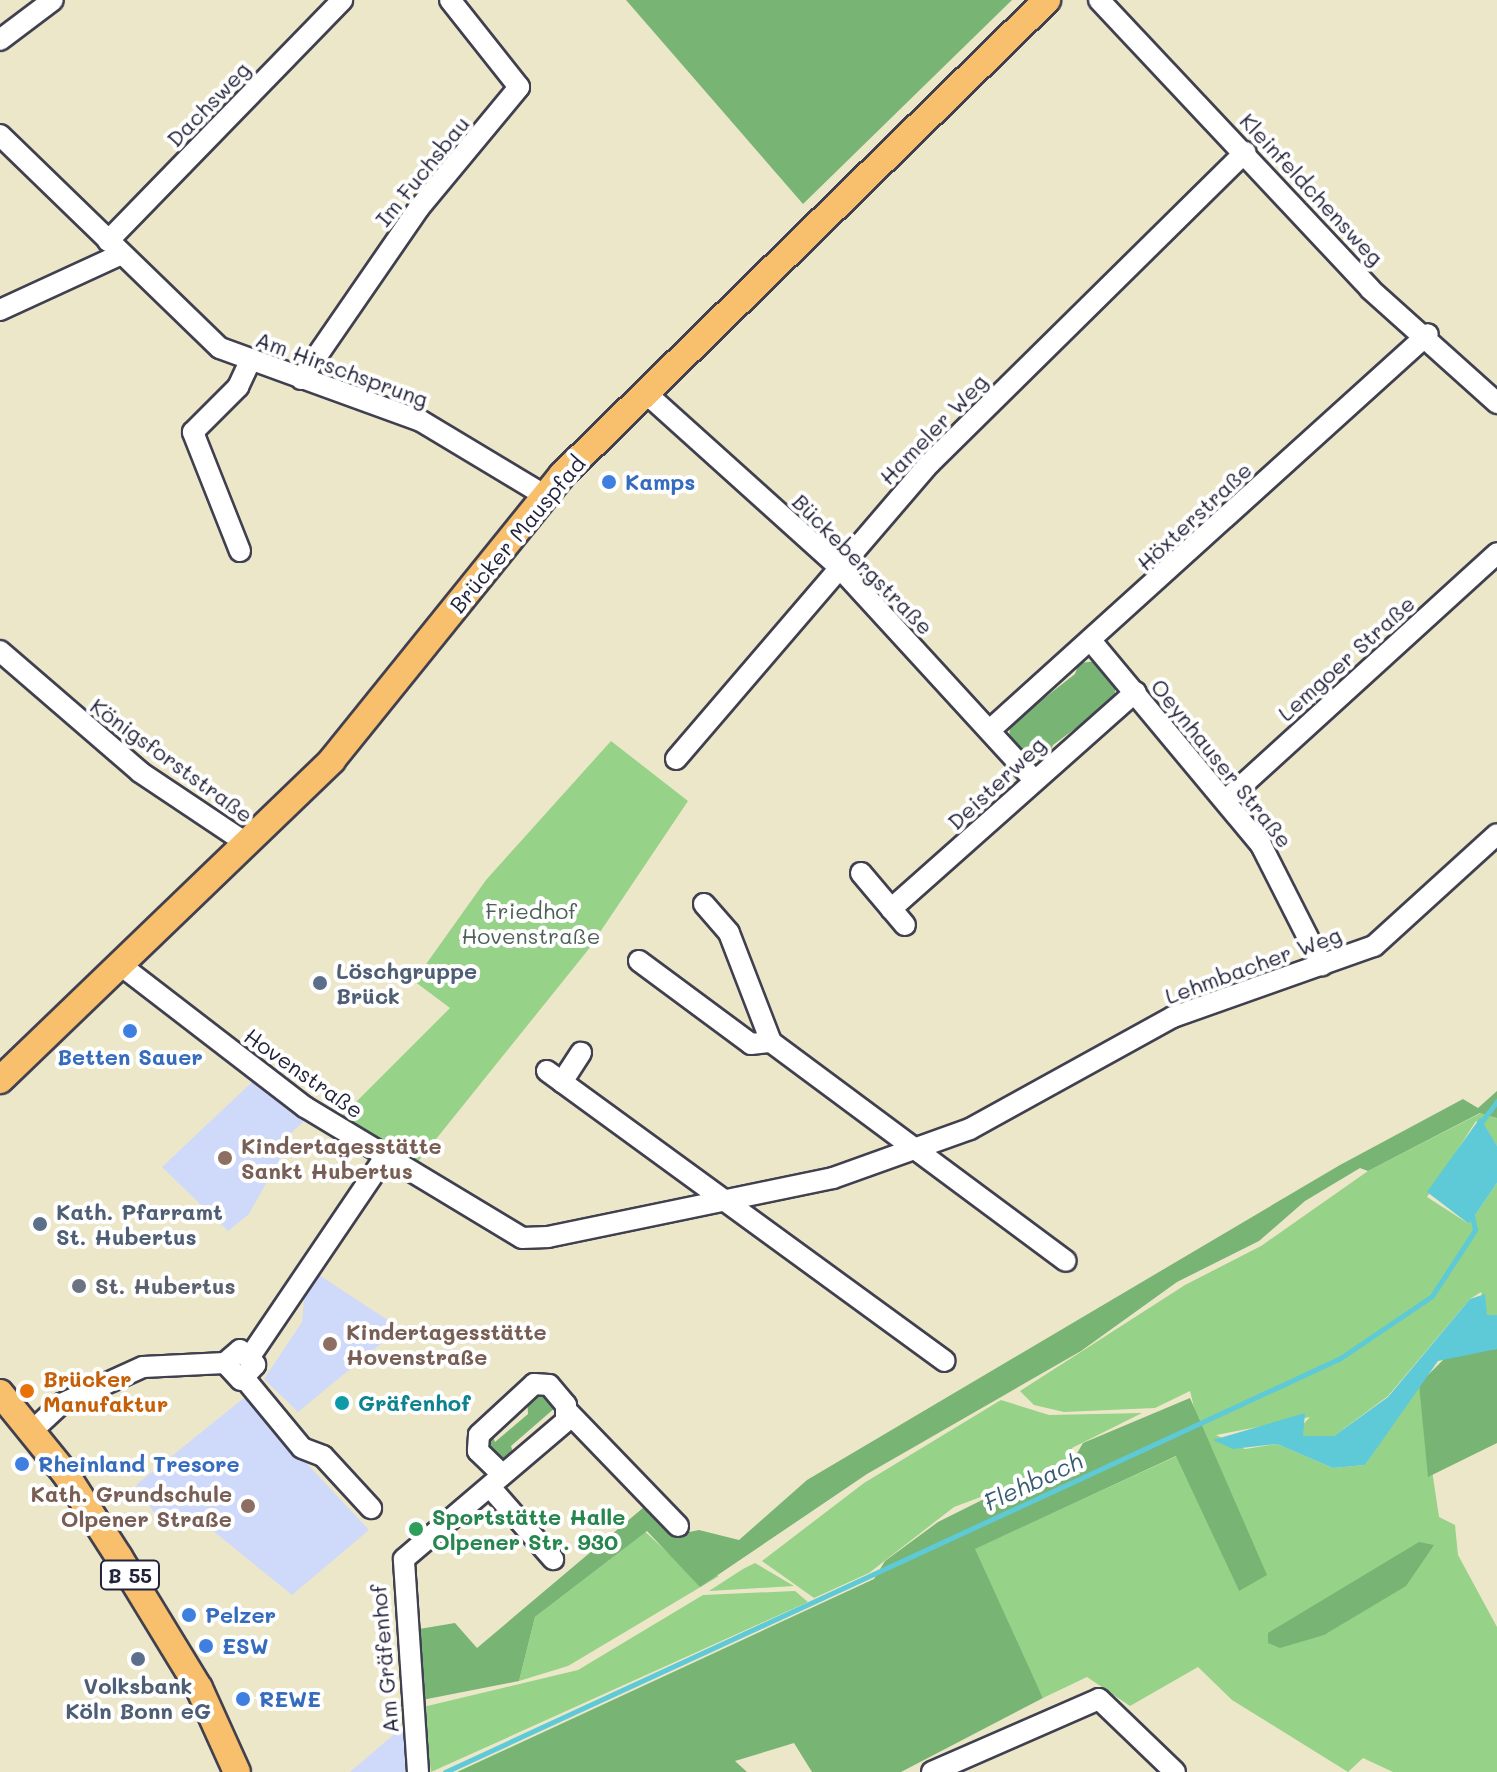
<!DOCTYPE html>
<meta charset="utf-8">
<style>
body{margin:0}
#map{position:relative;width:1497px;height:1772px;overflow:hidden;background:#ede7c9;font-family:Mali,sans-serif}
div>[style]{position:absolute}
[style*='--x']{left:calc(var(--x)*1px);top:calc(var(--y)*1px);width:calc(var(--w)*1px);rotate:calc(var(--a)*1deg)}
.built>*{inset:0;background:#cfdafa}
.green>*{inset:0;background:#96d287}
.forest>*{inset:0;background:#78b474}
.water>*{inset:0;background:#5ec9d7}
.stream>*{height:5px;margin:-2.5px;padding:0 2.5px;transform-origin:2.5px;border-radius:2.5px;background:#5ec9d7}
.roads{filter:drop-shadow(2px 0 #404050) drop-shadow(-2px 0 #404050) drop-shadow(0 2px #404050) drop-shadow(0 -2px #404050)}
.minor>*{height:20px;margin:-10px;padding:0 10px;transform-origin:10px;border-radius:10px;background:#fff}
.major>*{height:26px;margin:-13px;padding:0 13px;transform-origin:13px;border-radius:13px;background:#f8bf6c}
.dots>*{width:22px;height:22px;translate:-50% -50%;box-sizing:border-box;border:4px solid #fff;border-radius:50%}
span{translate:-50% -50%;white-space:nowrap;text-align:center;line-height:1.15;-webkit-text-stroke:8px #fff;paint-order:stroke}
.shield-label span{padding:2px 6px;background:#fff;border:2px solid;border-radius:6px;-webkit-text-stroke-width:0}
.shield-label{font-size:20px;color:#22223b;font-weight:700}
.street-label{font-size:22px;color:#22223b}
.shop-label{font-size:22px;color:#366cbe;font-weight:700}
.left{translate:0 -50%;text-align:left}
.park-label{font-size:22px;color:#4b6056}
.service-label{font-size:22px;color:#4e5e75;font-weight:700}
.education-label{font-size:22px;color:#785e54;font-weight:700}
.right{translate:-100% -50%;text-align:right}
.worship-label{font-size:22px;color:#5b616d;font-weight:700}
.food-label{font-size:22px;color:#c56008;font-weight:700}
.culture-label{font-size:22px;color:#0d838f;font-weight:700}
.leisure-label{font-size:22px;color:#27864d;font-weight:700}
.water-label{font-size:24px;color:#375c72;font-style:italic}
</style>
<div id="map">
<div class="built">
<i style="clip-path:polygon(252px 1082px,304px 1121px,279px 1144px,285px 1149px,249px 1214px,228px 1231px,162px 1167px)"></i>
<i style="clip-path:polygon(319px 1275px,400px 1328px,298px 1412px,264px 1379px,302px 1322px,304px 1299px)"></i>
<i style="clip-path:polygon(245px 1397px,369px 1530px,292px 1595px,207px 1526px,164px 1528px,136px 1485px)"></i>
<i style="clip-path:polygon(406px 1724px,411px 1772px,350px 1772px)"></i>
</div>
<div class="green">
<i style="clip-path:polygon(611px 741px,688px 801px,588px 950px,416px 1164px,342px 1116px,450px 1008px,414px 981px,486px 880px)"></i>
<i style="clip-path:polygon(1481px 1113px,1497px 1118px,1497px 1146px,1476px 1121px,1427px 1197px,1469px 1224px,1497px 1183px,1497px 1315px,1487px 1315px,1481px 1292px,1470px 1299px,1388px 1396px,1334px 1436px,1303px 1436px,1298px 1430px,1310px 1417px,1216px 1435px,1245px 1449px,1277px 1444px,1333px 1468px,1365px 1465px,1419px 1384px,1439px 1517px,1455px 1525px,1458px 1555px,1497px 1627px,1497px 1772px,1393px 1772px,1363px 1758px,1348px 1772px,1232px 1700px,1198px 1667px,1130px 1706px,1087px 1677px,1043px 1698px,974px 1549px,1177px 1456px,1239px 1591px,1190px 1391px,1155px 1408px,1064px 1412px,1034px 1405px,1020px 1391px,1185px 1285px,1261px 1246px,1368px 1171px)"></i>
<i style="clip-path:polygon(1001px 1400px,1049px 1415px,1142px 1413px,1072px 1448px,1077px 1474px,1024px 1494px,986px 1495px,954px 1507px,869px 1573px,814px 1598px,762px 1561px,864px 1483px)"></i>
<i style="clip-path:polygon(640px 1527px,677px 1561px,719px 1576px,568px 1666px,519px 1681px,535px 1617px,622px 1550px)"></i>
<i style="clip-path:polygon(755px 1563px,794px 1586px,709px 1591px,743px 1569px)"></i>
<i style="clip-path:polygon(795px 1591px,808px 1602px,431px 1772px,423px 1707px,578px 1670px,703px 1595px)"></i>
</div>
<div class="forest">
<i style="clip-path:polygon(626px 0,1012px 0,803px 204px)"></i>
<i style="clip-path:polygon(1098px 661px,1115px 681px,1115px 699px,1053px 745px,1047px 759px,1028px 762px,1009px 741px,1010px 725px,1075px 674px,1079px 663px)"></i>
<i style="clip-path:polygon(1497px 1091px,1497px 1118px,1480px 1113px,1368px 1171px,1360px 1168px,1305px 1201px,1259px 1241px,1177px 1282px,1081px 1351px,867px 1474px,700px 1587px,647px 1531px,535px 1617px,519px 1681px,422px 1700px,419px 1629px,455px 1623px,477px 1648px,650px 1502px,680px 1534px,699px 1530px,739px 1540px,807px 1480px,1340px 1165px,1463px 1099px,1478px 1108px)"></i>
<i style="clip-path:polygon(1497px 1349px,1497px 1443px,1428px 1477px,1419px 1384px,1450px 1353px)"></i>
<i style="clip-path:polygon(542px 1389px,556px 1407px,511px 1446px,515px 1458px,507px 1464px,486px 1451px,491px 1431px,495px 1442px,528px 1414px,527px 1396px)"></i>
<i style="clip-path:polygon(1190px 1398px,1267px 1575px,1239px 1591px,1176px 1456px,975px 1549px,1043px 1698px,901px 1772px,812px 1772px,794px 1743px,735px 1761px,747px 1772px,457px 1772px,874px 1579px,885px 1561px,938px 1522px,986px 1498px,1011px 1500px,1080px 1474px,1076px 1455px,1083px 1443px)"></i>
<i style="clip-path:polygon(1419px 1542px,1434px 1545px,1406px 1586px,1324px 1635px,1280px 1648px,1268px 1643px,1268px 1633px)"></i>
</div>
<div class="water">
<i style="clip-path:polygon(1480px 1118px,1497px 1146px,1497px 1183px,1469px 1224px,1427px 1192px)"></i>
<i style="clip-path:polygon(1485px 1294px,1487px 1315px,1497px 1315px,1497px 1349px,1438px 1361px,1365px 1465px,1333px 1468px,1277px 1444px,1233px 1449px,1213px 1440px,1305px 1413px,1303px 1436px,1334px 1436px,1388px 1397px,1470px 1299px)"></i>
</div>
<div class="stream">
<i style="--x:1479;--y:1125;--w:30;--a:-53"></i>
<i style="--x:445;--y:1772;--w:985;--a:-24.8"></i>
<i style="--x:1339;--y:1359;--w:112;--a:-34.1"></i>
<i style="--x:1432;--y:1296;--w:79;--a:-56.9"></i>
<i style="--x:1475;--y:1230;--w:15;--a:-101"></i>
</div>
<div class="roads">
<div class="minor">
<i style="--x:1099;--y:0;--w:396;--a:46.8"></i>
<i style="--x:1370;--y:289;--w:171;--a:41.9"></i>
<i style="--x:0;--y:40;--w:66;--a:-37"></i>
<i style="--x:0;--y:135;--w:306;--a:44.1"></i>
<i style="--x:220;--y:348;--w:214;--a:20"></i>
<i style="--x:421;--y:421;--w:144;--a:31"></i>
<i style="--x:108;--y:241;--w:336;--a:-45.8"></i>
<i style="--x:0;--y:310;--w:134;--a:-24.7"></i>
<i style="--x:301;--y:379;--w:208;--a:-55.4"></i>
<i style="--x:419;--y:208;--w:157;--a:-50.4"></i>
<i style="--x:519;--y:87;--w:111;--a:-128.4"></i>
<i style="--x:648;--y:395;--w:256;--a:42"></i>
<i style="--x:838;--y:566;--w:289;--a:47.5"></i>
<i style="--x:240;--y:551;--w:128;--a:-111.6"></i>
<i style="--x:193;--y:432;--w:64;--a:-45"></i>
<i style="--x:238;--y:387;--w:26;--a:-65"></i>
<i style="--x:1092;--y:642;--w:264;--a:50.2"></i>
<i style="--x:1261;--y:845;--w:135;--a:63.1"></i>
<i style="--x:0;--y:651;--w:185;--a:40.8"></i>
<i style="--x:140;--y:772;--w:128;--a:33.8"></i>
<i style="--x:990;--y:730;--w:590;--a:-42.12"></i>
<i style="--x:676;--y:759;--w:390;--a:-49.4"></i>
<i style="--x:930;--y:463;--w:443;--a:-44.6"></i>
<i style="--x:1227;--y:799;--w:365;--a:-42.3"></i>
<i style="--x:861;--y:873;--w:68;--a:49.8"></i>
<i style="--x:704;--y:904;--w:38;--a:49"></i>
<i style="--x:729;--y:933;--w:117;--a:68.9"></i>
<i style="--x:771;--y:1042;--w:367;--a:36.6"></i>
<i style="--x:891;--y:909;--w:327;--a:-41.6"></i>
<i style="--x:639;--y:961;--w:139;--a:36.5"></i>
<i style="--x:751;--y:1044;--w:20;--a:-6"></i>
<i style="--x:123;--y:967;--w:230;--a:37.6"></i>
<i style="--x:305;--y:1107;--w:253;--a:31.1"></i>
<i style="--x:522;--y:1238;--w:26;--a:-2"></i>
<i style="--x:548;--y:1237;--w:291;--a:-11.7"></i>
<i style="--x:833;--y:1178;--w:145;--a:-19.7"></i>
<i style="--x:970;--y:1129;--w:232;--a:-28.9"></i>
<i style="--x:1173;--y:1017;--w:213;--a:-19.5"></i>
<i style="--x:1374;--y:946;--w:166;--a:-42.3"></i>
<i style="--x:547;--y:1071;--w:492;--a:36.1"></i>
<i style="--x:562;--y:1082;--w:35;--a:-57"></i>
<i style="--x:251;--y:1355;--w:239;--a:-55.9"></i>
<i style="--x:245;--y:1379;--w:89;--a:50.4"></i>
<i style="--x:302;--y:1448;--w:22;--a:21"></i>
<i style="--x:323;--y:1456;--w:71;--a:47.3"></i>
<i style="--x:569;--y:1413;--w:157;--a:46"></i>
<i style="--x:32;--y:1431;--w:40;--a:-43"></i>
<i style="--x:61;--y:1404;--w:90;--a:-24.3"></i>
<i style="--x:143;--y:1367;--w:82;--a:-2.8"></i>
<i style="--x:225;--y:1363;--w:23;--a:47"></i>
<i style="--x:241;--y:1380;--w:21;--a:-47"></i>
<i style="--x:255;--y:1365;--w:21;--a:-135"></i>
<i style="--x:240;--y:1350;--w:20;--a:139"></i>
<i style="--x:490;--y:1487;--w:96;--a:48.8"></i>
<i style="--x:418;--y:1772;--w:213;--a:-93.8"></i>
<i style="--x:404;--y:1559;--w:213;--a:-40.4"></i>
<i style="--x:566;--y:1421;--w:16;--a:-90"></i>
<i style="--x:566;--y:1405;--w:26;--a:-130"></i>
<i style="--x:549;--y:1385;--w:15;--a:-176"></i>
<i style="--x:534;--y:1384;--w:75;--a:137.2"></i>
<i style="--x:479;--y:1435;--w:16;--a:94"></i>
<i style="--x:478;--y:1451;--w:32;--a:44"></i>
<i style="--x:932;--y:1772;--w:182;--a:-23.6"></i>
<i style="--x:1099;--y:1699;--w:105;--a:43.8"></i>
</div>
<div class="major">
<i style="--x:0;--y:1080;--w:461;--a:-43.9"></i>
<i style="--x:332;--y:760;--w:366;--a:-51.1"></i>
<i style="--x:562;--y:475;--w:679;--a:-44.4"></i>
<i style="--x:0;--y:1393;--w:103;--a:50.9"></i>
<i style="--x:65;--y:1473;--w:100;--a:57.3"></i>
<i style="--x:119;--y:1557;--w:153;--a:58.6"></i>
<i style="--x:199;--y:1688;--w:92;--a:65.7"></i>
</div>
</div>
<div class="dots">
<i style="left:609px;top:482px;background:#3f7fe0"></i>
<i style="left:320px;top:983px;background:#5c6f8a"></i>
<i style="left:130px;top:1031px;background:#3f7fe0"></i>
<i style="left:225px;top:1158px;background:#8d6e63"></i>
<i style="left:40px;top:1224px;background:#5c6f8a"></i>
<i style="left:79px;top:1286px;background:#6b7280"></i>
<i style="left:330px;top:1344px;background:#8d6e63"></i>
<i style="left:27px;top:1391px;background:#e8710a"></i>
<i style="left:342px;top:1403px;background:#0f9aa8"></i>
<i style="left:22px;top:1464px;background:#3f7fe0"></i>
<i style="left:248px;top:1506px;background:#8d6e63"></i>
<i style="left:416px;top:1529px;background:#2e9e5b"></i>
<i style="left:189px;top:1615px;background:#3f7fe0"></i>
<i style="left:206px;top:1646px;background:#3f7fe0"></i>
<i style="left:138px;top:1659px;background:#5c6f8a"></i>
<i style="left:243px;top:1699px;background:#3f7fe0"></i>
</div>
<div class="shield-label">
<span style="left:130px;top:1575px">B 55</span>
</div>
<div class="street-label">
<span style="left:208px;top:104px;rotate:-46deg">Dachsweg</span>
<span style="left:422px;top:171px;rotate:-51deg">Im Fuchsbau</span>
<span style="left:1312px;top:189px;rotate:47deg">Kleinfeldchensweg</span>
<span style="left:342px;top:369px;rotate:20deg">Am Hirschsprung</span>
<span style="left:933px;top:429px;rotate:-46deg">Hameler Weg</span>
<span style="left:1194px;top:516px;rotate:-43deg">Höxterstraße</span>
<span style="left:517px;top:534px;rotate:-50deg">Brücker Mauspfad</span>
<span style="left:863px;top:564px;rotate:45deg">Bückebergstraße</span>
<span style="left:1346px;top:658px;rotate:-42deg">Lemgoer Straße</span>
<span style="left:172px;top:760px;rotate:36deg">Königsforststraße</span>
<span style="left:1222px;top:763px;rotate:51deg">Oeynhauser Straße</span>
<span style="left:996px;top:783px;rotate:-43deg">Deisterweg</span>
<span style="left:1253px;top:965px;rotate:-20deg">Lehmbacher Weg</span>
<span style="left:304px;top:1073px;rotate:35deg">Hovenstraße</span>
<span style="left:384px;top:1659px;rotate:-95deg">Am Gräfenhof</span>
</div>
<div class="shop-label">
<span class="left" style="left:625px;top:482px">Kamps</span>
<span style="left:130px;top:1057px">Betten Sauer</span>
<span class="left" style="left:38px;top:1464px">Rheinland Tresore</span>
<span class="left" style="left:205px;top:1615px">Pelzer</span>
<span class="left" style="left:222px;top:1646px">ESW</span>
<span class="left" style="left:259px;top:1699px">REWE</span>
</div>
<div class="park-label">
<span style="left:531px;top:923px">Friedhof<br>Hovenstraße</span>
</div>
<div class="service-label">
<span class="left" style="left:336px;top:983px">Löschgruppe<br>Brück</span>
<span class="left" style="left:56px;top:1224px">Kath. Pfarramt<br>St. Hubertus</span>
<span style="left:138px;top:1698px">Volksbank<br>Köln Bonn eG</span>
</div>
<div class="education-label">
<span class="left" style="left:241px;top:1158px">Kindertagesstätte<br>Sankt Hubertus</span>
<span class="left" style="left:346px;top:1344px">Kindertagesstätte<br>Hovenstraße</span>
<span class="right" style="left:232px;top:1506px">Kath. Grundschule<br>Olpener Straße</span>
</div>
<div class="worship-label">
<span class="left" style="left:95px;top:1286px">St. Hubertus</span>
</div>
<div class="food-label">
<span class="left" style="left:43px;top:1391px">Brücker<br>Manufaktur</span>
</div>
<div class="culture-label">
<span class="left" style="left:358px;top:1403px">Gräfenhof</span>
</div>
<div class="leisure-label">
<span class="left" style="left:432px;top:1529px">Sportstätte Halle<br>Olpener Str. 930</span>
</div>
<div class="water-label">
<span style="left:1033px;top:1481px;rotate:-25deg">Flehbach</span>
</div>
</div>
